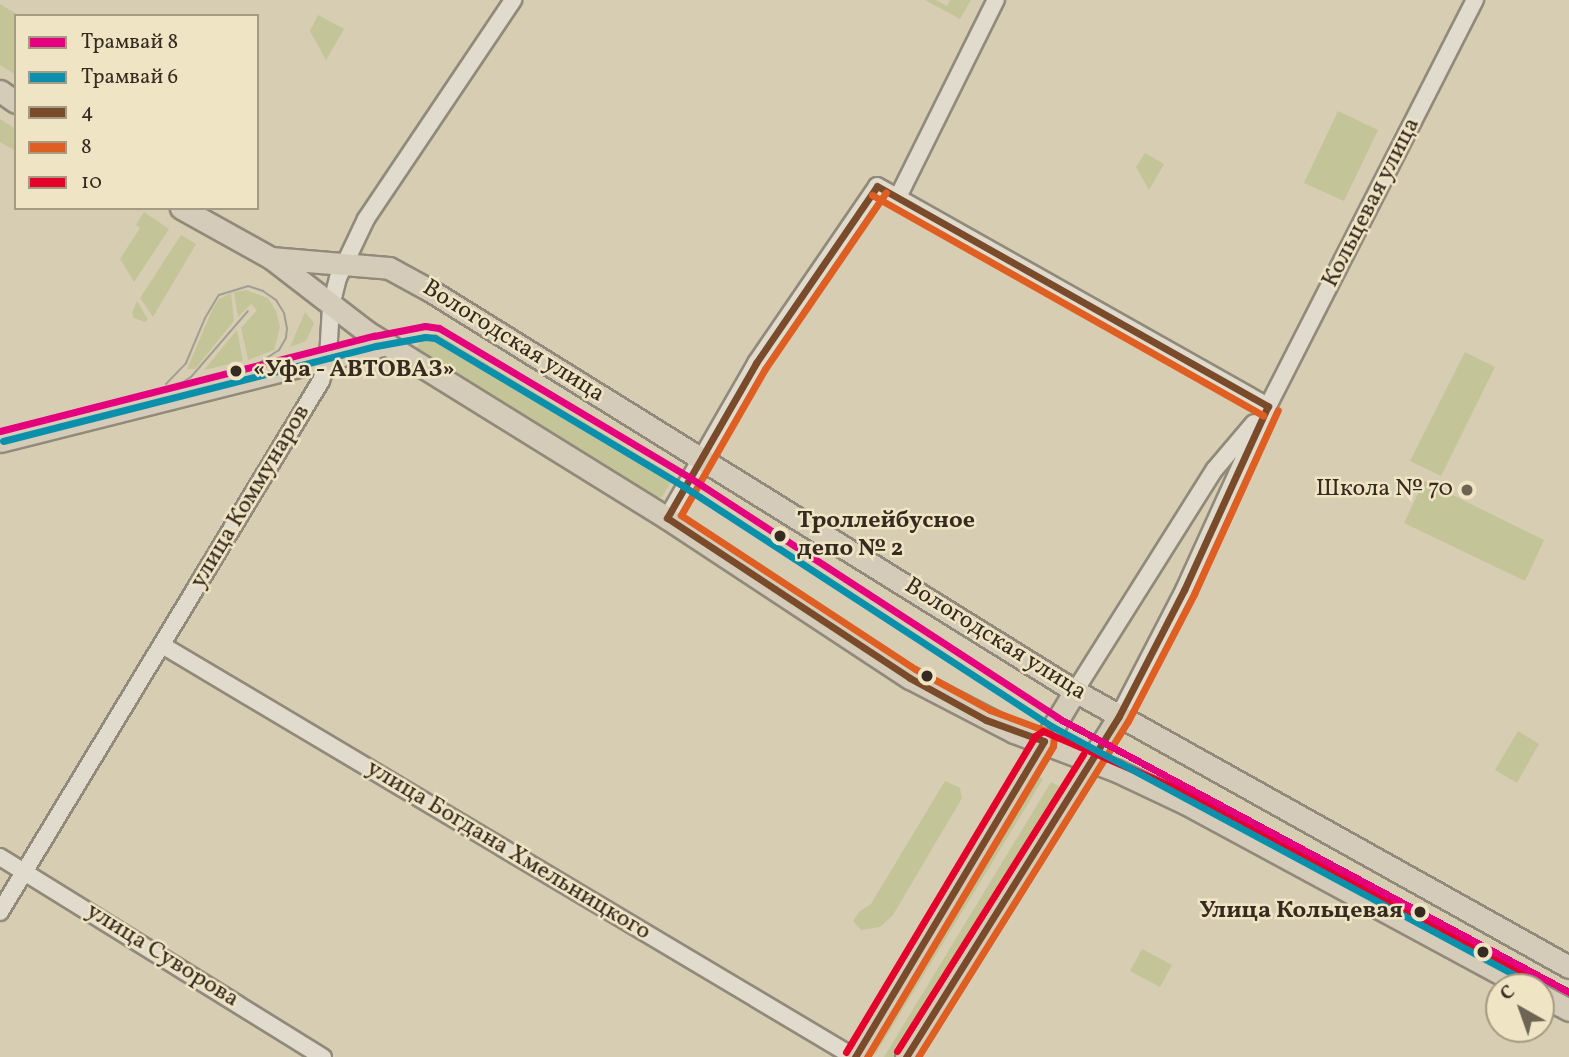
<!DOCTYPE html>
<meta charset="utf-8">
<style>
body{margin:0}
#map{position:relative;width:1569px;height:1057px;overflow:hidden;background:#d7cdb2;font-family:Vollkorn,serif}
div>[style]{position:absolute}
[style*='--x']{left:calc(var(--x)*1px);top:calc(var(--y)*1px);width:calc(var(--w)*1px);rotate:calc(var(--a)*1deg)}
.green>*{inset:0;background:#c4c499}
.roads{filter:drop-shadow(2px 0 #918a7a) drop-shadow(-2px 0 #918a7a) drop-shadow(0 2px #918a7a) drop-shadow(0 -2px #918a7a)}
.minor>*{height:16px;margin:-8px;padding:0 8px;transform-origin:8px;border-radius:8px;background:#e0dbcc}
.major>*{height:21px;margin:-10.5px;padding:0 10.5px;transform-origin:10.5px;border-radius:10.5px;background:#d4cbb9}
.tram>*{height:2px;margin:-1px;padding:0 1px;transform-origin:1px;border-radius:1px;background:#a39e93}
.bus-1>*{height:7px;margin:-3.5px;padding:0 3.5px;transform-origin:3.5px;border-radius:3.5px;background:#7a4b2a}
.bus-2>*{height:7px;margin:-3.5px;padding:0 3.5px;transform-origin:3.5px;border-radius:3.5px;background:#df5f22}
.bus-3>*{height:7px;margin:-3.5px;padding:0 3.5px;transform-origin:3.5px;border-radius:3.5px;background:#e4002b}
.tram-1>*{height:7px;margin:-3.5px;padding:0 3.5px;transform-origin:3.5px;border-radius:3.5px;background:#e5007d}
.tram-2>*{height:7px;margin:-3.5px;padding:0 3.5px;transform-origin:3.5px;border-radius:3.5px;background:#0b90ab}
.dots>*{width:19px;height:19px;translate:-50% -50%;box-sizing:border-box;border:4px solid #efe4c3;border-radius:50%}
span{translate:-50% -50%;white-space:nowrap;text-align:center;line-height:1.15;-webkit-text-stroke:5px #efe4c3;paint-order:stroke}
.street-label{font-size:24px;color:#362b21}
.stop-label{font-size:24px;color:#362b21;font-weight:700}
.left{translate:0 -50%;text-align:left}
.right{translate:-100% -50%;text-align:right}
.poi-label{font-size:24px;color:#362b21}
.legend{position:absolute;left:14px;top:14px;width:245px;height:196px;box-sizing:border-box;background:#efe4c3;border:2px solid #a59a82;margin:0;padding:9px 12px;list-style:none;font-size:21px;color:#362b21}
.legend li{display:flex;align-items:center;gap:14px;height:35px}
.legend b{width:35px;border:2px solid #a59a82}
.north{position:absolute;left:1485px;top:973px;width:70px;height:70px;box-sizing:border-box;background:#efe4c3;border:2px solid #a59a82;border-radius:50%;rotate:320deg;font-size:19px;font-weight:700;line-height:28px;text-align:center;color:#362b21}
.north::after{content:'';display:block;margin:auto;width:24px;height:32px;background:#6e6454;clip-path:polygon(50% 0,100% 100%,50% 72%,0 100%)}
</style>
<div id="map">
<div class="green">
<i style="clip-path:polygon(925px 0,936px 0,947px 6px,950px 0,971px 0,960px 19px)"></i>
<i style="clip-path:polygon(0 4px,20px 16px,16px 16px,16px 75px,0 65px)"></i>
<i style="clip-path:polygon(318px 15px,344px 29px,326px 60px,310px 31px)"></i>
<i style="clip-path:polygon(1338px 111px,1378px 130px,1344px 201px,1304px 183px)"></i>
<i style="clip-path:polygon(0 119px,16px 129px,16px 151px,0 142px)"></i>
<i style="clip-path:polygon(1145px 153px,1164px 164px,1149px 190px,1136px 167px)"></i>
<i style="clip-path:polygon(144px 212px,169px 229px,134px 282px,120px 259px,140px 228px,136px 225px)"></i>
<i style="clip-path:polygon(181px 235px,196px 244px,153px 317px,140px 298px)"></i>
<i style="clip-path:polygon(246px 290px,268px 298px,276px 311px,280px 327px,274px 350px,248px 360px,241px 328px,257px 310px,251px 304px,238px 317px,234px 292px)"></i>
<i style="clip-path:polygon(231px 293px,234px 321px,195px 369px,187px 369px,213px 308px,219px 299px)"></i>
<i style="clip-path:polygon(137px 301px,148px 319px,145px 322px,134px 318px,132px 313px)"></i>
<i style="clip-path:polygon(305px 312px,314px 323px,306px 341px,290px 347px)"></i>
<i style="clip-path:polygon(237px 330px,243px 361px,204px 370px)"></i>
<i style="clip-path:polygon(426px 334px,437px 334px,669px 473px,672px 480px,662px 497px,655px 497px,419px 353px,417px 347px)"></i>
<i style="clip-path:polygon(1465px 352px,1495px 367px,1441px 476px,1410px 461px)"></i>
<i style="clip-path:polygon(1424px 481px,1544px 540px,1525px 581px,1404px 523px)"></i>
<i style="clip-path:polygon(1518px 731px,1539px 744px,1517px 783px,1495px 770px)"></i>
<i style="clip-path:polygon(1033px 774px,1043px 779px,875px 1055px,867px 1050px)"></i>
<i style="clip-path:polygon(945px 781px,960px 788px,962px 798px,893px 915px,880px 927px,861px 930px,853px 921px,860px 911px,871px 904px)"></i>
<i style="clip-path:polygon(1051px 782px,1060px 787px,898px 1057px,884px 1057px)"></i>
<i style="clip-path:polygon(1142px 949px,1172px 965px,1160px 987px,1130px 971px)"></i>
</div>
<div class="roads">
<div class="minor">
<i style="--x:898;--y:197;--w:220;--a:-63.6"></i>
<i style="--x:667;--y:518;--w:179;--a:-60.1"></i>
<i style="--x:756;--y:363;--w:214;--a:-55.6"></i>
<i style="--x:877;--y:186;--w:449;--a:29.4"></i>
<i style="--x:162;--y:645;--w:805;--a:30.77"></i>
<i style="--x:1075;--y:691;--w:262;--a:-57.8"></i>
<i style="--x:1215;--y:469;--w:60;--a:-49.7"></i>
<i style="--x:1119;--y:716;--w:142;--a:-62.7"></i>
<i style="--x:1184;--y:590;--w:202;--a:-65.5"></i>
<i style="--x:1268;--y:406;--w:456;--a:-63"></i>
<i style="--x:0;--y:857;--w:380;--a:31.8"></i>
<i style="--x:0;--y:912;--w:620;--a:-58.85"></i>
<i style="--x:321;--y:381;--w:24;--a:-73"></i>
<i style="--x:328;--y:358;--w:52;--a:-86.7"></i>
<i style="--x:331;--y:306;--w:29;--a:-76"></i>
<i style="--x:338;--y:278;--w:65;--a:-64.6"></i>
<i style="--x:366;--y:219;--w:264;--a:-56.1"></i>
</div>
<div class="major">
<i style="--x:0;--y:91;--w:19;--a:35"></i>
<i style="--x:181;--y:208;--w:103;--a:29.1"></i>
<i style="--x:271;--y:258;--w:121;--a:37.6"></i>
<i style="--x:367;--y:332;--w:353;--a:31.8"></i>
<i style="--x:667;--y:518;--w:291;--a:33.4"></i>
<i style="--x:910;--y:678;--w:117;--a:27.4"></i>
<i style="--x:1014;--y:732;--w:110;--a:20.7"></i>
<i style="--x:1117;--y:771;--w:75;--a:25.2"></i>
<i style="--x:1185;--y:803;--w:387;--a:28.4"></i>
<i style="--x:271;--y:258;--w:118;--a:4.8"></i>
<i style="--x:389;--y:268;--w:48;--a:28.7"></i>
<i style="--x:431;--y:291;--w:758;--a:31.85"></i>
<i style="--x:1075;--y:691;--w:566;--a:29.19"></i>
<i style="--x:0;--y:441;--w:399;--a:-14.1"></i>
<i style="--x:1541;--y:995;--w:32;--a:28"></i>
<i style="--x:855;--y:1057;--w:427;--a:-59"></i>
<i style="--x:906;--y:1057;--w:402;--a:-58"></i>
</div>
</div>
<div class="tram">
<i style="--x:166;--y:384;--w:29;--a:-46"></i>
<i style="--x:186;--y:363;--w:49;--a:-67.1"></i>
<i style="--x:205;--y:318;--w:27;--a:-59"></i>
<i style="--x:219;--y:295;--w:30;--a:-17"></i>
<i style="--x:248;--y:286;--w:16;--a:18"></i>
<i style="--x:263;--y:291;--w:16;--a:35"></i>
<i style="--x:276;--y:300;--w:15;--a:58"></i>
<i style="--x:284;--y:313;--w:15;--a:79"></i>
<i style="--x:287;--y:328;--w:10;--a:96"></i>
<i style="--x:286;--y:338;--w:14;--a:120"></i>
<i style="--x:279;--y:350;--w:35;--a:147"></i>
<i style="--x:176;--y:387;--w:18;--a:-34"></i>
<i style="--x:191;--y:377;--w:87;--a:-49.2"></i>
</div>
<div class="bus-1">
<i style="--x:877;--y:186;--w:449;--a:29.4"></i>
<i style="--x:855;--y:1057;--w:368;--a:-59.1"></i>
<i style="--x:1044;--y:741;--w:62;--a:-160.1"></i>
<i style="--x:986;--y:720;--w:87;--a:-151.1"></i>
<i style="--x:910;--y:678;--w:291;--a:-146.6"></i>
<i style="--x:667;--y:518;--w:179;--a:-60.1"></i>
<i style="--x:756;--y:363;--w:214;--a:-55.6"></i>
<i style="--x:906;--y:1057;--w:402;--a:-58"></i>
<i style="--x:1119;--y:716;--w:142;--a:-62.7"></i>
<i style="--x:1184;--y:590;--w:202;--a:-65.5"></i>
</div>
<div class="bus-2">
<i style="--x:872;--y:195;--w:449;--a:29.4"></i>
<i style="--x:867;--y:1057;--w:362;--a:-59.1"></i>
<i style="--x:1053;--y:746;--w:9;--a:-84"></i>
<i style="--x:1054;--y:737;--w:7;--a:-135"></i>
<i style="--x:1049;--y:732;--w:63;--a:-159.6"></i>
<i style="--x:990;--y:710;--w:85;--a:-151.3"></i>
<i style="--x:915;--y:669;--w:280;--a:-146.7"></i>
<i style="--x:681;--y:515;--w:168;--a:-60.1"></i>
<i style="--x:765;--y:369;--w:214;--a:-55.6"></i>
<i style="--x:918;--y:1057;--w:396;--a:-58"></i>
<i style="--x:1128;--y:721;--w:143;--a:-62.5"></i>
<i style="--x:1194;--y:594;--w:202;--a:-65.5"></i>
</div>
<div class="bus-3">
<i style="--x:897;--y:1051;--w:350;--a:-57.9"></i>
<i style="--x:846;--y:1052;--w:368;--a:-59.1"></i>
<i style="--x:1035;--y:736;--w:9;--a:-32"></i>
<i style="--x:1043;--y:731;--w:160;--a:23.2"></i>
<i style="--x:1190;--y:794;--w:387;--a:28.4"></i>
</div>
<div class="tram-1">
<i style="--x:0;--y:431;--w:386;--a:-14.3"></i>
<i style="--x:374;--y:336;--w:52;--a:-11.1"></i>
<i style="--x:425;--y:326;--w:14;--a:8"></i>
<i style="--x:439;--y:328;--w:291;--a:30.8"></i>
<i style="--x:689;--y:477;--w:441;--a:33.1"></i>
<i style="--x:1058;--y:718;--w:580;--a:28.2"></i>
</div>
<div class="tram-2">
<i style="--x:3;--y:441;--w:385;--a:-14.3"></i>
<i style="--x:376;--y:346;--w:50;--a:-10.4"></i>
<i style="--x:425;--y:337;--w:10;--a:6"></i>
<i style="--x:435;--y:338;--w:289;--a:30.8"></i>
<i style="--x:683;--y:486;--w:442;--a:33.1"></i>
<i style="--x:1053;--y:727;--w:549;--a:28.24"></i>
</div>
<div class="dots">
<i style="left:236px;top:371px;background:#362b21"></i>
<i style="left:1467px;top:490px;background:#6e6454"></i>
<i style="left:780px;top:536px;background:#362b21"></i>
<i style="left:927px;top:676px;background:#362b21"></i>
<i style="left:1420px;top:912px;background:#362b21"></i>
<i style="left:1483px;top:952px;background:#362b21"></i>
</div>
<div class="street-label">
<span style="left:1372px;top:203px;rotate:-63deg">Кольцевая улица</span>
<span style="left:513px;top:342px;rotate:32deg">Вологодская улица</span>
<span style="left:251px;top:497px;rotate:-59deg">улица Коммунаров</span>
<span style="left:995px;top:640px;rotate:32deg">Вологодская улица</span>
<span style="left:508px;top:851px;rotate:31deg">улица Богдана Хмельницкого</span>
<span style="left:162px;top:956px;rotate:32deg">улица Суворова</span>
</div>
<div class="stop-label">
<span class="left" style="left:253px;top:371px">«Уфа - АВТОВАЗ»</span>
<span class="left" style="left:797px;top:536px">Троллейбусное<br>депо № 2</span>
<span class="right" style="left:1403px;top:912px">Улица Кольцевая</span>
</div>
<div class="poi-label">
<span class="right" style="left:1453px;top:490px">Школа № 70</span>
</div>
<ul class="legend">
<li><b style="height:9px;background:#e5007d"></b>Трамвай 8</li>
<li><b style="height:9px;background:#0b90ab"></b>Трамвай 6</li>
<li><b style="height:9px;background:#7a4b2a"></b>4</li>
<li><b style="height:9px;background:#df5f22"></b>8</li>
<li><b style="height:9px;background:#e4002b"></b>10</li>
</ul>
<div class="north">С</div>
</div>
